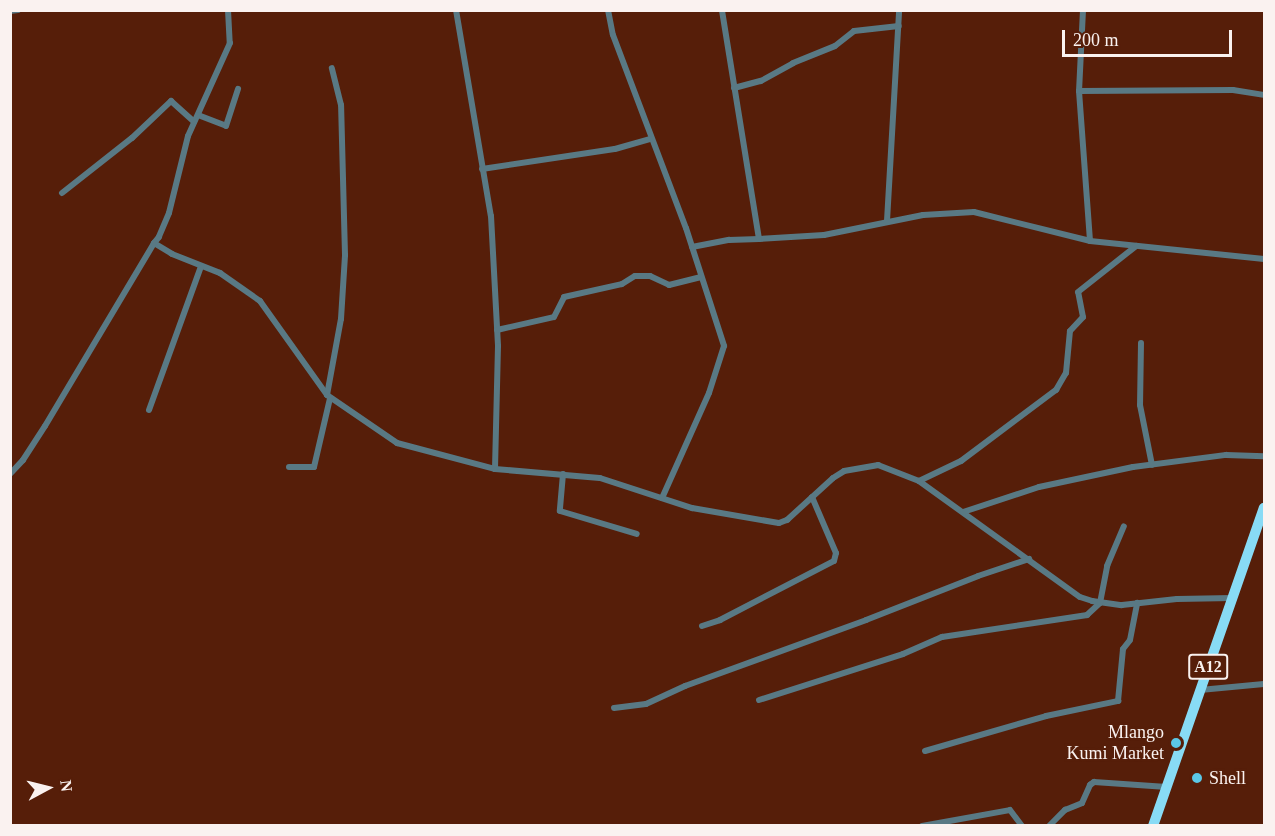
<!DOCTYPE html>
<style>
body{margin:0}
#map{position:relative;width:1275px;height:836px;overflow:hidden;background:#561e09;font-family:Georgia,serif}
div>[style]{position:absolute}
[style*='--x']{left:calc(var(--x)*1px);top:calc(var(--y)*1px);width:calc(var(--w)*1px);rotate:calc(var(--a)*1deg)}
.street>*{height:6px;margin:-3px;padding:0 3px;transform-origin:3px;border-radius:3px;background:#597984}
.highway>*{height:10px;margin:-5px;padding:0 5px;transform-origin:5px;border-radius:5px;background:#88dbf5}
.dots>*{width:16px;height:16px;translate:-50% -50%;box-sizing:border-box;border:3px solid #561e09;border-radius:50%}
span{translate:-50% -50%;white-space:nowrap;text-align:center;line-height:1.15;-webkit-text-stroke:4.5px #561e09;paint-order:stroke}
.shield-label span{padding:2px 4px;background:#561e09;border:2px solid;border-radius:4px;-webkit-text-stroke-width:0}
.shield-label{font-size:16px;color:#faf2f0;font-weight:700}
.poi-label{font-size:18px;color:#faf2f0}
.right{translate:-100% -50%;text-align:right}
.left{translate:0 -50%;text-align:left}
.frame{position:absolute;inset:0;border:12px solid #faf2f0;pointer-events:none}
.north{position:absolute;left:18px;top:758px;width:60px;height:60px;-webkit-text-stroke:4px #561e09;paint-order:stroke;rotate:83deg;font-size:16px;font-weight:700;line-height:24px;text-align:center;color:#faf2f0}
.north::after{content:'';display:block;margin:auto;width:21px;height:27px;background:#faf2f0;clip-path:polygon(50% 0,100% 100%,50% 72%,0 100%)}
.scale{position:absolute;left:1062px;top:30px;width:170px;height:27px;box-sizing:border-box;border:3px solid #faf2f0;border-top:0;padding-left:8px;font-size:18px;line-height:21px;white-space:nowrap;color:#faf2f0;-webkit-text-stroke:4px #561e09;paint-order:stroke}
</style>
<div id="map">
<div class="street">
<i style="--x:228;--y:10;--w:33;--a:87"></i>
<i style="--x:230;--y:43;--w:102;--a:114.3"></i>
<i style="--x:188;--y:136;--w:79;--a:103.9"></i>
<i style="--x:169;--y:213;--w:26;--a:113"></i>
<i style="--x:159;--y:237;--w:8;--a:130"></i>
<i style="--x:154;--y:243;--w:21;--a:31"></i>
<i style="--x:172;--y:254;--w:52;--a:21.6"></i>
<i style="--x:220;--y:273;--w:49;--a:35"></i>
<i style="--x:260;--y:301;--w:115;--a:54.5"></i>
<i style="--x:327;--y:395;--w:85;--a:34.4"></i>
<i style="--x:397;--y:443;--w:101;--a:14.9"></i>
<i style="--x:495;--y:469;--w:105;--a:4.9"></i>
<i style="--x:600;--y:478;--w:97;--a:18.1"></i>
<i style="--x:692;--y:508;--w:88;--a:9.8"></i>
<i style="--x:779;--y:523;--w:9;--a:-21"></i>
<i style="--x:787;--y:520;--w:62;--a:-42.4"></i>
<i style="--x:833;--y:478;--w:13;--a:-32"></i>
<i style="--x:844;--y:471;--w:35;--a:-10"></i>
<i style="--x:878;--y:465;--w:44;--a:21.3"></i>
<i style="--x:919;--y:481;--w:198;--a:35.8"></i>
<i style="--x:1080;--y:597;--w:13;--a:18"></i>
<i style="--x:1092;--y:601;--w:30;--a:8"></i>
<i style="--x:1122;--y:605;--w:55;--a:-6.2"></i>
<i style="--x:1177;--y:599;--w:55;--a:-1"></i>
<i style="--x:456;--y:10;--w:209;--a:80.4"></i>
<i style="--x:491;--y:216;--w:130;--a:86.9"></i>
<i style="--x:498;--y:346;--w:123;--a:91.4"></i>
<i style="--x:608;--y:10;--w:25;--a:79"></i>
<i style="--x:613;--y:35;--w:206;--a:69.3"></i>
<i style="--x:686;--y:228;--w:124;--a:72.1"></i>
<i style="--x:724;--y:346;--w:49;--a:107.7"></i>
<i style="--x:709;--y:393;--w:115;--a:114.1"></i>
<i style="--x:1083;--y:10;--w:81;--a:92.8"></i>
<i style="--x:1079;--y:91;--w:150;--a:85.8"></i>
<i style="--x:10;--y:11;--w:8;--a:-7"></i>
<i style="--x:734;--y:88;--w:28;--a:-15"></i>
<i style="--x:761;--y:81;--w:37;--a:-29"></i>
<i style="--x:793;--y:63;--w:45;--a:-22"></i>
<i style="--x:835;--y:46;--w:24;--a:-38"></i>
<i style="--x:854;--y:31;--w:45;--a:-6.3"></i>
<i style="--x:1079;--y:91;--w:154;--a:-0.4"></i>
<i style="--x:1233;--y:90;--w:31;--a:9"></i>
<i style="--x:198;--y:115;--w:30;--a:21"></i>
<i style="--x:226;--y:126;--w:39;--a:-72"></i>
<i style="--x:482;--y:169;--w:134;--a:-8.6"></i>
<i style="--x:615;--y:149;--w:36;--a:-16"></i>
<i style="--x:62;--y:193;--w:89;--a:-38.2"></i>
<i style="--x:132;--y:138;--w:54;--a:-43.5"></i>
<i style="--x:171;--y:101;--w:31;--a:42"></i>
<i style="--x:887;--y:221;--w:211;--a:-86.7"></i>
<i style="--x:759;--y:239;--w:65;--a:-3.5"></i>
<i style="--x:824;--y:235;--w:101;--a:-11.4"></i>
<i style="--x:923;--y:215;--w:51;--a:-3.4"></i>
<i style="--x:974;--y:212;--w:120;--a:14"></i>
<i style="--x:1090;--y:241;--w:175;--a:5.9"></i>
<i style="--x:692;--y:247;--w:38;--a:-11"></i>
<i style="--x:729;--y:240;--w:30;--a:-2"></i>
<i style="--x:759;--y:239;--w:232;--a:-99.2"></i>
<i style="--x:497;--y:330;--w:58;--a:-12.8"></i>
<i style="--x:554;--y:317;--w:22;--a:-63"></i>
<i style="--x:564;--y:297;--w:59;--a:-12.6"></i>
<i style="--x:622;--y:284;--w:15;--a:-32"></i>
<i style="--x:635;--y:276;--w:15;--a:0"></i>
<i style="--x:650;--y:276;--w:21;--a:25"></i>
<i style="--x:669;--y:285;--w:33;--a:-14"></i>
<i style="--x:1141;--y:343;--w:62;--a:90.9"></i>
<i style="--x:1140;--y:405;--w:61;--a:78.7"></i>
<i style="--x:327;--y:395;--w:77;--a:-79.6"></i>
<i style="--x:341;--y:319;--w:64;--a:-86.4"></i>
<i style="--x:345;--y:255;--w:150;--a:-91.5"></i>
<i style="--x:341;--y:105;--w:38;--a:-104"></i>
<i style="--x:149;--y:410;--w:153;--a:-70.1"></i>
<i style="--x:289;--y:467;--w:25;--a:0"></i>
<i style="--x:314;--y:467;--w:71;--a:-76.9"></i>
<i style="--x:10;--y:474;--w:19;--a:-47"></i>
<i style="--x:23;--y:460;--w:40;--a:-57.1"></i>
<i style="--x:45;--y:426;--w:213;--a:-59.2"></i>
<i style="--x:563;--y:474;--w:37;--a:95"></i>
<i style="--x:560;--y:511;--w:80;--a:16.6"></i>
<i style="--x:919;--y:481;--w:47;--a:-25.5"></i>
<i style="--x:961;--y:461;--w:119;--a:-36.8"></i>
<i style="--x:1056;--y:390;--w:20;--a:-60"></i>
<i style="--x:1066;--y:373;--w:42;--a:-84.6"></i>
<i style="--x:1070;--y:331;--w:19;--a:-47"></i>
<i style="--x:1083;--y:317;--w:25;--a:-101"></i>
<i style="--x:1078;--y:292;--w:74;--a:-38.4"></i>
<i style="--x:963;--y:512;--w:80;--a:-18.2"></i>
<i style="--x:1039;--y:487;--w:96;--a:-12"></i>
<i style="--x:1133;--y:467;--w:94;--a:-7.4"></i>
<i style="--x:1226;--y:455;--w:38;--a:2"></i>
<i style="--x:702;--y:626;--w:19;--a:-18"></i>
<i style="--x:720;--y:620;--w:128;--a:-27.4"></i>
<i style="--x:834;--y:561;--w:8;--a:-76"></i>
<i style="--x:836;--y:553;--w:61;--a:-113.2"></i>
<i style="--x:1200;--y:690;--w:64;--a:-5.4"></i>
<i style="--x:759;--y:700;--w:151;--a:-17.7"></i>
<i style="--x:903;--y:654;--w:43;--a:-23.6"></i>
<i style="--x:942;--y:637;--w:147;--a:-8.6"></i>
<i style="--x:1087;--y:615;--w:18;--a:-43"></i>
<i style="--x:1100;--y:603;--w:38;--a:-79"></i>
<i style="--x:1107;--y:566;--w:43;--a:-67"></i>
<i style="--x:614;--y:708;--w:32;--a:-7"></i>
<i style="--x:646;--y:704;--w:43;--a:-24.8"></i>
<i style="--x:685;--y:686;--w:193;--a:-20"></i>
<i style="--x:866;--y:620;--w:120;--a:-21.4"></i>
<i style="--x:978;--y:576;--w:54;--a:-18.4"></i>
<i style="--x:925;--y:751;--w:126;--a:-16.1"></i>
<i style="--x:1046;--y:716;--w:74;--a:-11.8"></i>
<i style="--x:1118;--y:701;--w:52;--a:-84.5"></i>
<i style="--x:1123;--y:649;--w:11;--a:-52"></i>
<i style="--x:1130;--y:640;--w:38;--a:-79"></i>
<i style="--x:922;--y:826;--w:89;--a:-10.3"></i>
<i style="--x:1010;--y:810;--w:20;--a:53"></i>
<i style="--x:1049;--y:826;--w:23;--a:-45"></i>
<i style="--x:1065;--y:810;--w:18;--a:-22"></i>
<i style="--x:1082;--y:803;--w:20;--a:-66"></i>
<i style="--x:1090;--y:785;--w:5;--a:-37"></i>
<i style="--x:1094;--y:782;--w:73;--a:3.9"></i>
</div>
<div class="highway">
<i style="--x:1153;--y:826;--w:337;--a:-70.8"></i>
</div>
<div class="dots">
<i style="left:1176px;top:743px;background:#5bc8e7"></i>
<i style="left:1197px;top:778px;background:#5bc8e7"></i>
</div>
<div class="shield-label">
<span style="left:1208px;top:667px">A12</span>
</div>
<div class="poi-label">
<span class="right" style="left:1164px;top:743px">Mlango<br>Kumi Market</span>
<span class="left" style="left:1209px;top:778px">Shell</span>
</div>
<div class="frame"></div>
<div class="north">N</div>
<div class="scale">200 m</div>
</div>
